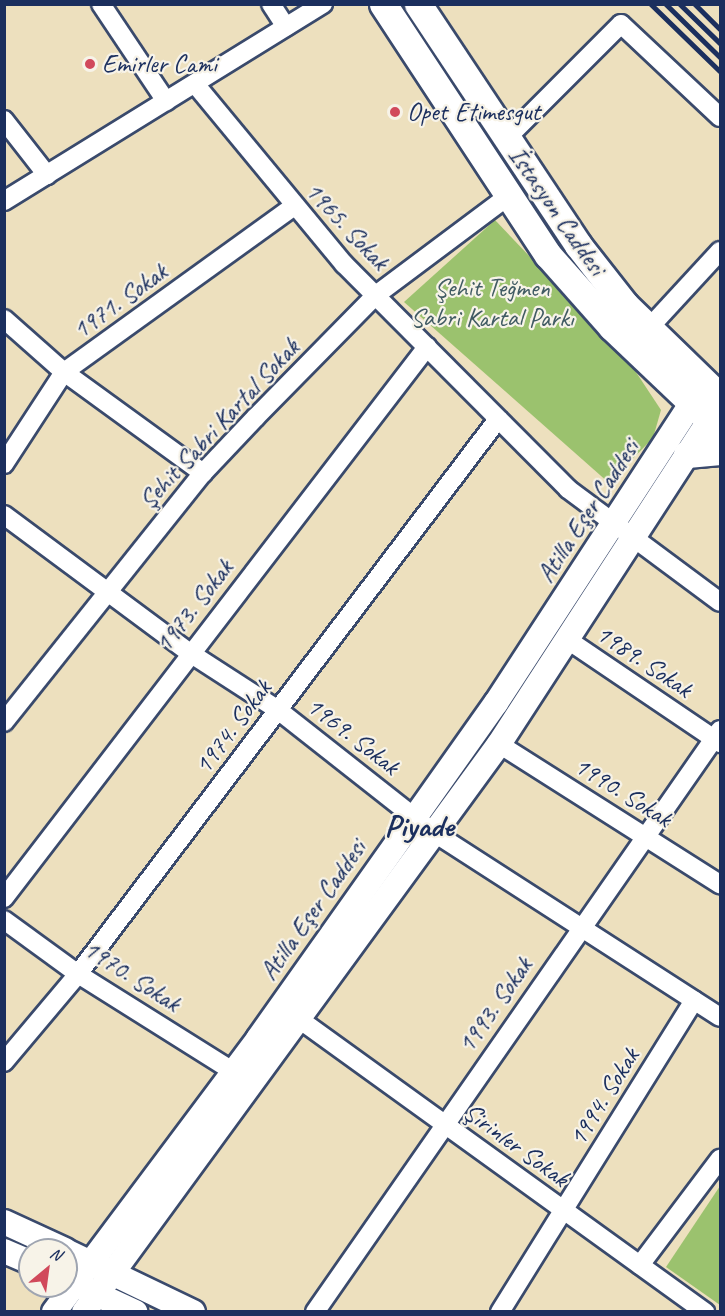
<!DOCTYPE html>
<meta charset="utf-8">
<style>
body{margin:0}
#map{position:relative;width:725px;height:1316px;overflow:hidden;background:#ede0be;font-family:Caveat,sans-serif}
div>[style]{position:absolute}
[style*='--x']{left:calc(var(--x)*1px);top:calc(var(--y)*1px);width:calc(var(--w)*1px);rotate:calc(var(--a)*1deg)}
.green>*{inset:0;background:#9bc26e}
.roads{filter:drop-shadow(2px 0 #3a4a6c) drop-shadow(-2px 0 #3a4a6c) drop-shadow(0 2px #3a4a6c) drop-shadow(0 -2px #3a4a6c)}
.street>*{height:18px;margin:-9px;padding:0 9px;transform-origin:9px;border-radius:9px;background:#fff}
.secondary>*{height:24px;margin:-12px;padding:0 12px;transform-origin:12px;border-radius:12px;background:#fff}
.primary>*{height:27px;margin:-13.5px;padding:0 13.5px;transform-origin:13.5px;border-radius:13.5px;background:#fff}
.rail>*{height:4.5px;margin:-2.25px;padding:0 2.25px;transform-origin:2.25px;border-radius:2.25px;background:#1b2f5e}
.dots>*{width:16px;height:16px;translate:-50% -50%;box-sizing:border-box;border:3px solid #f7f3e8;border-radius:50%}
span{translate:-50% -50%;white-space:nowrap;text-align:center;line-height:1.15;-webkit-text-stroke:4.5px #f7f3e8;paint-order:stroke}
.poi-label{font-size:26px;color:#1b2f5e}
.left{translate:0 -50%;text-align:left}
.street-label{font-size:26px;color:#1b2f5e}
.park-label{font-size:26px;color:#415b63}
.district-label{font-size:32px;color:#1b2f5e;font-weight:700}
.frame{position:absolute;inset:0;border:6px solid #1b2f5e;pointer-events:none}
.north{position:absolute;left:18px;top:1238px;width:60px;height:60px;box-sizing:border-box;background:#f7f3e8;border:2px solid #9fa5b1;border-radius:50%;rotate:29deg;font-size:16px;font-weight:700;line-height:24px;text-align:center;color:#1b2f5e}
.north::after{content:'';display:block;margin:auto;width:21px;height:27px;background:#d1495b;clip-path:polygon(50% 0,100% 100%,50% 72%,0 100%)}
</style>
<div id="map">
<div class="green">
<i style="clip-path:polygon(495px 220px,628px 360px,661px 410px,653px 438px,609px 483px,404px 302px)"></i>
<i style="clip-path:polygon(720px 1186px,720px 1305px,666px 1267px)"></i>
</div>
<div class="roads">
<div class="street">
<i style="--x:101;--y:4;--w:117;--a:56.2"></i>
<i style="--x:271;--y:4;--w:27;--a:57"></i>
<i style="--x:195;--y:84;--w:234;--a:50.4"></i>
<i style="--x:344;--y:264;--w:317;--a:45.1"></i>
<i style="--x:568;--y:489;--w:189;--a:36.6"></i>
<i style="--x:4;--y:120;--w:70;--a:52"></i>
<i style="--x:507;--y:138;--w:161;--a:-45"></i>
<i style="--x:621;--y:24;--w:136;--a:43.2"></i>
<i style="--x:4;--y:201;--w:375;--a:-31.7"></i>
<i style="--x:4;--y:319;--w:80;--a:41.5"></i>
<i style="--x:64;--y:372;--w:172;--a:36"></i>
<i style="--x:649;--y:328;--w:105;--a:-47.3"></i>
<i style="--x:4;--y:464;--w:110;--a:-56.9"></i>
<i style="--x:64;--y:372;--w:284;--a:-35.8"></i>
<i style="--x:4;--y:515;--w:232;--a:36.6"></i>
<i style="--x:190;--y:653;--w:105;--a:32.9"></i>
<i style="--x:278;--y:710;--w:197;--a:38.2"></i>
<i style="--x:433;--y:832;--w:341;--a:32.8"></i>
<i style="--x:568;--y:640;--w:184;--a:34.1"></i>
<i style="--x:4;--y:722;--w:319;--a:-51.4"></i>
<i style="--x:203;--y:473;--w:76;--a:-46.6"></i>
<i style="--x:255;--y:418;--w:173;--a:-45.5"></i>
<i style="--x:376;--y:295;--w:164;--a:-36.8"></i>
<i style="--x:499;--y:744;--w:262;--a:32.4"></i>
<i style="--x:4;--y:898;--w:695;--a:-52.49"></i>
<i style="--x:4;--y:920;--w:92;--a:36.1"></i>
<i style="--x:78;--y:974;--w:184;--a:32.1"></i>
<i style="--x:299;--y:1019;--w:501;--a:35.82"></i>
<i style="--x:4;--y:1062;--w:115;--a:-49.9"></i>
<i style="--x:78;--y:974;--w:696;--a:-52.88"></i>
<i style="--x:640;--y:1265;--w:133;--a:-53"></i>
<i style="--x:315;--y:1312;--w:709;--a:-55.17"></i>
<i style="--x:500;--y:1312;--w:367;--a:-58.1"></i>
</div>
<div class="secondary">
<i style="--x:4;--y:1222;--w:67;--a:24.7"></i>
<i style="--x:4;--y:1251;--w:28;--a:23"></i>
<i style="--x:66;--y:1251;--w:141;--a:25.7"></i>
<i style="--x:81;--y:1287;--w:60;--a:24.8"></i>
<i style="--x:54;--y:1312;--w:341;--a:-53.2"></i>
<i style="--x:258;--y:1039;--w:412;--a:-54.7"></i>
<i style="--x:496;--y:703;--w:377;--a:-56.9"></i>
<i style="--x:84;--y:1312;--w:703;--a:-53.85"></i>
<i style="--x:499;--y:744;--w:404;--a:-57"></i>
</div>
<div class="primary">
<i style="--x:383;--y:4;--w:300;--a:56.7"></i>
<i style="--x:548;--y:255;--w:96;--a:48.4"></i>
<i style="--x:612;--y:327;--w:149;--a:43.6"></i>
<i style="--x:418;--y:4;--w:289;--a:56.4"></i>
<i style="--x:578;--y:245;--w:76;--a:51.9"></i>
<i style="--x:625;--y:305;--w:132;--a:44.1"></i>
<i style="--x:687;--y:454;--w:33;--a:-5"></i>
</div>
</div>
<div class="rail">
<i style="--x:651;--y:4;--w:96;--a:44.2"></i>
<i style="--x:666;--y:4;--w:76;--a:44.5"></i>
<i style="--x:680;--y:4;--w:56;--a:44.3"></i>
<i style="--x:695;--y:4;--w:35;--a:45"></i>
</div>
<div class="dots">
<i style="left:90px;top:64px;background:#d1495b"></i>
<i style="left:395px;top:112px;background:#d1495b"></i>
</div>
<div class="poi-label">
<span class="left" style="left:102px;top:64px">Emirler Cami</span>
<span class="left" style="left:407px;top:112px">Opet Etimesgut</span>
</div>
<div class="street-label">
<span style="left:557px;top:211px;rotate:55deg">İstasyon Caddesi</span>
<span style="left:347px;top:226px;rotate:47deg">1965. Sokak</span>
<span style="left:120px;top:301px;rotate:-36deg">1971. Sokak</span>
<span style="left:219px;top:424px;rotate:-47deg">Şehit Sabri Kartal Sokak</span>
<span style="left:588px;top:511px;rotate:-57deg">Atilla Eşer Caddesi</span>
<span style="left:194px;top:606px;rotate:-52deg">1973. Sokak</span>
<span style="left:644px;top:661px;rotate:34deg">1989. Sokak</span>
<span style="left:233px;top:727px;rotate:-53deg">1974. Sokak</span>
<span style="left:353px;top:736px;rotate:38deg">1969. Sokak</span>
<span style="left:623px;top:792px;rotate:32deg">1990. Sokak</span>
<span style="left:313px;top:910px;rotate:-55deg">Atilla Eşer Caddesi</span>
<span style="left:132px;top:976px;rotate:33deg">1970. Sokak</span>
<span style="left:495px;top:1005px;rotate:-55deg">1993. Sokak</span>
<span style="left:604px;top:1097px;rotate:-58deg">1994. Sokak</span>
<span style="left:516px;top:1145px;rotate:36deg">Şirinler Sokak</span>
</div>
<div class="park-label">
<span style="left:492px;top:303px">Şehit Teğmen<br>Sabri Kartal Parkı</span>
</div>
<div class="district-label">
<span style="left:419px;top:826px">Piyade</span>
</div>
<div class="frame"></div>
<div class="north">N</div>
</div>
